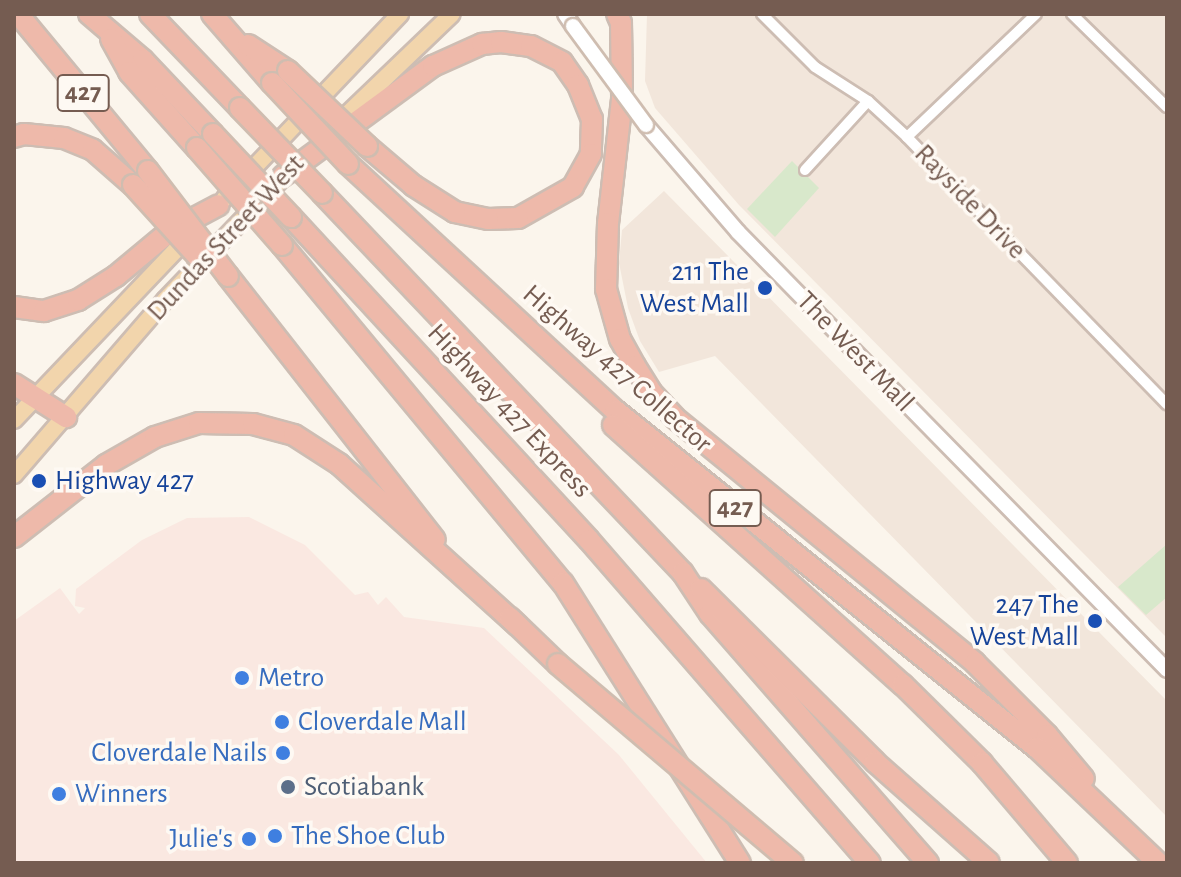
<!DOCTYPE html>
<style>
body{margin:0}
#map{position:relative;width:1181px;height:877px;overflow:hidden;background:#fbf5ec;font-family:"Alegreya Sans",sans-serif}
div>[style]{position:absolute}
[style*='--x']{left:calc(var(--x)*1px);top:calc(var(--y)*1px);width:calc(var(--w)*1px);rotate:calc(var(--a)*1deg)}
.residential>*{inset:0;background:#f2e6db}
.commercial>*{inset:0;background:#fae8e1}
.green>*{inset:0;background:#d8e8cb}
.roads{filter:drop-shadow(2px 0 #cdbdb3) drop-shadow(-2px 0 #cdbdb3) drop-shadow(0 2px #cdbdb3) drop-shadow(0 -2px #cdbdb3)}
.street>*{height:10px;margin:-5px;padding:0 5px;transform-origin:5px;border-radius:5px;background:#fff}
.secondary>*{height:14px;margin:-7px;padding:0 7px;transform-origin:7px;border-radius:7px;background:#fff}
.primary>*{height:16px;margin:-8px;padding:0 8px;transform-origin:8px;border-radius:8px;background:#f2d5ac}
.highway>*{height:20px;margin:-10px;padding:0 10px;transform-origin:10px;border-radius:10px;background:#eeb9aa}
.bridges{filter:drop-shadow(2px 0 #cfbdb0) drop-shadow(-2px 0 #cfbdb0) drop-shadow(0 2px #cfbdb0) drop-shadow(0 -2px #cfbdb0)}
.secondary-bridge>*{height:14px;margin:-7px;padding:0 7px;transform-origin:7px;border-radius:7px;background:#fff}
.highway-bridge>*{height:20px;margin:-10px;padding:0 10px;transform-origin:10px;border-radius:10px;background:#eeb9aa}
.dots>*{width:22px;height:22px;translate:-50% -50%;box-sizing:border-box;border:4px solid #fef9f3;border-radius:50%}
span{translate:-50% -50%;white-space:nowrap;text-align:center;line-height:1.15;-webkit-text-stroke:7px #fef9f3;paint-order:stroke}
.shield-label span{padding:2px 6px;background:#fef9f3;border:2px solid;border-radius:6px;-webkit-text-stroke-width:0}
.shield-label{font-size:26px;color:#755c51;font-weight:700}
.street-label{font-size:28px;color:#755c51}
.transit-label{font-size:28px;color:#164399}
.right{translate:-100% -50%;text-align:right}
.left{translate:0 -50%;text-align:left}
.shop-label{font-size:28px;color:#366cbe}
.service-label{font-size:28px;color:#4e5e75}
.frame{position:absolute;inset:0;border:16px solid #755c51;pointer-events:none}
</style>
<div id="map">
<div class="residential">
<i style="clip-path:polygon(647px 14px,1167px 14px,1167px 638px,739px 205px,655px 108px,645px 81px)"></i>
<i style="clip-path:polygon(664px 191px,1167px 701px,1167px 817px,715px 356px,659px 372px,640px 341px,628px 308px,619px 263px,622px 230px)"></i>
</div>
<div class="commercial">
<i style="clip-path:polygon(249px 517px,305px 545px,355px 595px,368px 592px,378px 605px,386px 597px,404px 617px,484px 628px,619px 755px,707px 863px,14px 863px,14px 621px,60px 588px,79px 614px,85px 608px,75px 606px,76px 589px,142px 540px,187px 518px)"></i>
</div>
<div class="green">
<i style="clip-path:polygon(792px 161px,819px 188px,775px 237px,747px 209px)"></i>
<i style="clip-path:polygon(1167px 544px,1167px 597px,1146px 615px,1118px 587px)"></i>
</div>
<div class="roads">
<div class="street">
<i style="--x:762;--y:14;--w:75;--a:45"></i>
<i style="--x:815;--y:67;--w:63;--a:32.7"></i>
<i style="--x:868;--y:101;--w:53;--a:42.7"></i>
<i style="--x:907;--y:137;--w:373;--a:45.8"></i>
<i style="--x:1072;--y:14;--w:133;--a:44.4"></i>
<i style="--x:907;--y:137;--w:178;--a:-43.6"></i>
<i style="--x:805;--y:170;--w:93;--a:-47.6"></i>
</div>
<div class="secondary">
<i style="--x:565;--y:14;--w:14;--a:56"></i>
<i style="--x:646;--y:125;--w:141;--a:49.3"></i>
<i style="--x:738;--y:232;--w:613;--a:45.59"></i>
</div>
<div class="primary">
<i style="--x:334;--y:127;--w:163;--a:-43.8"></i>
<i style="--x:225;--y:198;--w:254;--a:-46.4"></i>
<i style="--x:14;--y:420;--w:260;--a:-46.4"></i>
<i style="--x:14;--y:475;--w:231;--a:-49.2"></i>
<i style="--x:165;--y:300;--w:183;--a:-46.1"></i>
</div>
<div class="highway">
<i style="--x:18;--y:14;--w:204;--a:50.4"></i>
<i style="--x:89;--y:14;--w:71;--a:40.4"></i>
<i style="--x:143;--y:60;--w:102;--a:46.6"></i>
<i style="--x:150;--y:14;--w:130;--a:46.2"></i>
<i style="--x:212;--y:14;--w:91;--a:49"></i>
<i style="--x:617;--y:14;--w:10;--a:66"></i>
<i style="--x:621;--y:23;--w:76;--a:89.2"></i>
<i style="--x:622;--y:99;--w:125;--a:96.4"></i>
<i style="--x:608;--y:223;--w:66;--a:91.7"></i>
<i style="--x:606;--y:289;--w:52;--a:74.4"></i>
<i style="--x:620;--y:339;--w:31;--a:61"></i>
<i style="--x:635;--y:366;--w:31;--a:58"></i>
<i style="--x:651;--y:392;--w:35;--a:47"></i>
<i style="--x:675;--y:418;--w:387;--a:39.2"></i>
<i style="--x:975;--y:663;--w:102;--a:45"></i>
<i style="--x:1047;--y:735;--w:57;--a:49.9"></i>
<i style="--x:111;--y:39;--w:38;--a:61"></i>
<i style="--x:129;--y:72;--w:102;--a:48.2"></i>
<i style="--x:248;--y:45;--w:48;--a:33"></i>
<i style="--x:14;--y:137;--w:10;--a:-17"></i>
<i style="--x:24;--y:134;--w:40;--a:5.7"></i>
<i style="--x:64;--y:138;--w:31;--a:22"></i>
<i style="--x:93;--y:150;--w:53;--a:41.2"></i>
<i style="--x:348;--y:164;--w:364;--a:42.7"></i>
<i style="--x:616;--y:411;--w:539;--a:38.68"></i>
<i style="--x:1037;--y:748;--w:167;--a:43.5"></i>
<i style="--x:283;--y:176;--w:186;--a:-36.3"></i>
<i style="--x:433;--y:66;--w:54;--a:-24.2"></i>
<i style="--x:482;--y:44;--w:19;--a:-6"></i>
<i style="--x:501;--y:42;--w:30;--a:8"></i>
<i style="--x:531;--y:46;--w:35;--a:27"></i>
<i style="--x:562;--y:62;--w:28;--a:55"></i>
<i style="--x:578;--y:85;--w:37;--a:68"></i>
<i style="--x:592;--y:119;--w:35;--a:92"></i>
<i style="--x:591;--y:154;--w:38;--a:119"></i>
<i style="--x:573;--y:187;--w:63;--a:150.6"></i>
<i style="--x:518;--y:218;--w:30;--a:178"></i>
<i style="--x:488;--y:219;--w:34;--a:-168"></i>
<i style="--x:455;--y:212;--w:49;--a:-147.6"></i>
<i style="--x:414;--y:186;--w:62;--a:-139.6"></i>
<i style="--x:322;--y:193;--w:524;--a:46.47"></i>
<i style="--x:683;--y:573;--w:49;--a:56.6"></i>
<i style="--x:710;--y:614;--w:331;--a:48.8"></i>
<i style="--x:291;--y:217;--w:439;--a:47.3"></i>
<i style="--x:589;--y:540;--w:428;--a:49"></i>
<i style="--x:282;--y:245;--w:440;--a:50.3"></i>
<i style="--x:563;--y:583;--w:331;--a:57.7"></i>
<i style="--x:228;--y:276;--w:335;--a:51.9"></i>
<i style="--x:14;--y:307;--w:30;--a:8"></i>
<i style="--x:44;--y:311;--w:36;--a:-18"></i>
<i style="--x:78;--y:300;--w:45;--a:-32.3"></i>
<i style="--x:116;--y:276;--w:70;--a:-39.8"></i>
<i style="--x:170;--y:231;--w:55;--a:-28"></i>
<i style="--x:14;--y:384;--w:62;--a:32.4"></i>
<i style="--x:613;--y:425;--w:389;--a:41.9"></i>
<i style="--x:903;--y:685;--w:111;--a:44.6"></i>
<i style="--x:982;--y:763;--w:131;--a:49.6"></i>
<i style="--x:14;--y:537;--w:117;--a:-38"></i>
<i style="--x:106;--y:465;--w:56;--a:-29.7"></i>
<i style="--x:155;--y:437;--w:46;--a:-17.7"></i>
<i style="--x:199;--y:423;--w:54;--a:1.1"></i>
<i style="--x:253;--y:424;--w:42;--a:15"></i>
<i style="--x:294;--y:435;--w:54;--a:32.8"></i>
<i style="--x:339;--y:464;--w:241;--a:42.1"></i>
<i style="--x:701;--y:589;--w:245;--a:44.8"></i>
<i style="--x:875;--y:762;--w:152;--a:41.5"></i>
<i style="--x:510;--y:618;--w:66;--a:43.8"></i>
</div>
</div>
<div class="bridges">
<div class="secondary-bridge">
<i style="--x:573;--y:26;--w:123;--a:53.6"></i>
</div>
<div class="highway-bridge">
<i style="--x:288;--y:71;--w:109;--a:43.5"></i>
<i style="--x:272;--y:83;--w:111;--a:46.8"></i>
<i style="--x:240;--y:108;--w:118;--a:46"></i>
<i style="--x:213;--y:134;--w:114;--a:46.8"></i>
<i style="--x:197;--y:148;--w:129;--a:48.8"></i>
<i style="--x:148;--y:171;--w:132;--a:52.7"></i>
<i style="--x:133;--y:185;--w:100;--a:47.8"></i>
<i style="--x:558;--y:664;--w:308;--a:40.3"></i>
</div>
</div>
<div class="dots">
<i style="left:765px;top:288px;background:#1a4fb4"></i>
<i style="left:39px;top:481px;background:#1a4fb4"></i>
<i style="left:1095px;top:621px;background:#1a4fb4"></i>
<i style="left:242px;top:678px;background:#3f7fe0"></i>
<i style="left:282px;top:722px;background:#3f7fe0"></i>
<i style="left:283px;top:753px;background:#3f7fe0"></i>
<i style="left:288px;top:787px;background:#5c6f8a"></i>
<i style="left:59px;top:794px;background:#3f7fe0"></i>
<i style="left:275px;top:836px;background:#3f7fe0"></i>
<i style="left:249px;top:839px;background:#3f7fe0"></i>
</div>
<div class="shield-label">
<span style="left:83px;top:93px">427</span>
<span style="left:735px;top:508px">427</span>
</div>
<div class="street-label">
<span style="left:970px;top:202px;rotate:46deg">Rayside Drive</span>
<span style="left:226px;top:238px;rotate:-47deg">Dundas Street West</span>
<span style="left:855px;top:352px;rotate:46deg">The West Mall</span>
<span style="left:617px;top:369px;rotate:41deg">Highway 427 Collector</span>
<span style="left:509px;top:411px;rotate:47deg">Highway 427 Express</span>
</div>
<div class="transit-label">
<span class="right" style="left:749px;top:288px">211 The<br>West Mall</span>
<span class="left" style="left:55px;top:481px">Highway 427</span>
<span class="right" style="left:1079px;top:621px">247 The<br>West Mall</span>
</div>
<div class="shop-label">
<span class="left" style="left:258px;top:678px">Metro</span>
<span class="left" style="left:298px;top:722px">Cloverdale Mall</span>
<span class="right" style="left:267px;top:753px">Cloverdale Nails</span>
<span class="left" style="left:75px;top:794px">Winners</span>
<span class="left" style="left:291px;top:836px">The Shoe Club</span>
<span class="right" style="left:233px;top:839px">Julie's</span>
</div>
<div class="service-label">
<span class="left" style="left:304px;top:787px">Scotiabank</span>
</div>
<div class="frame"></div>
</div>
